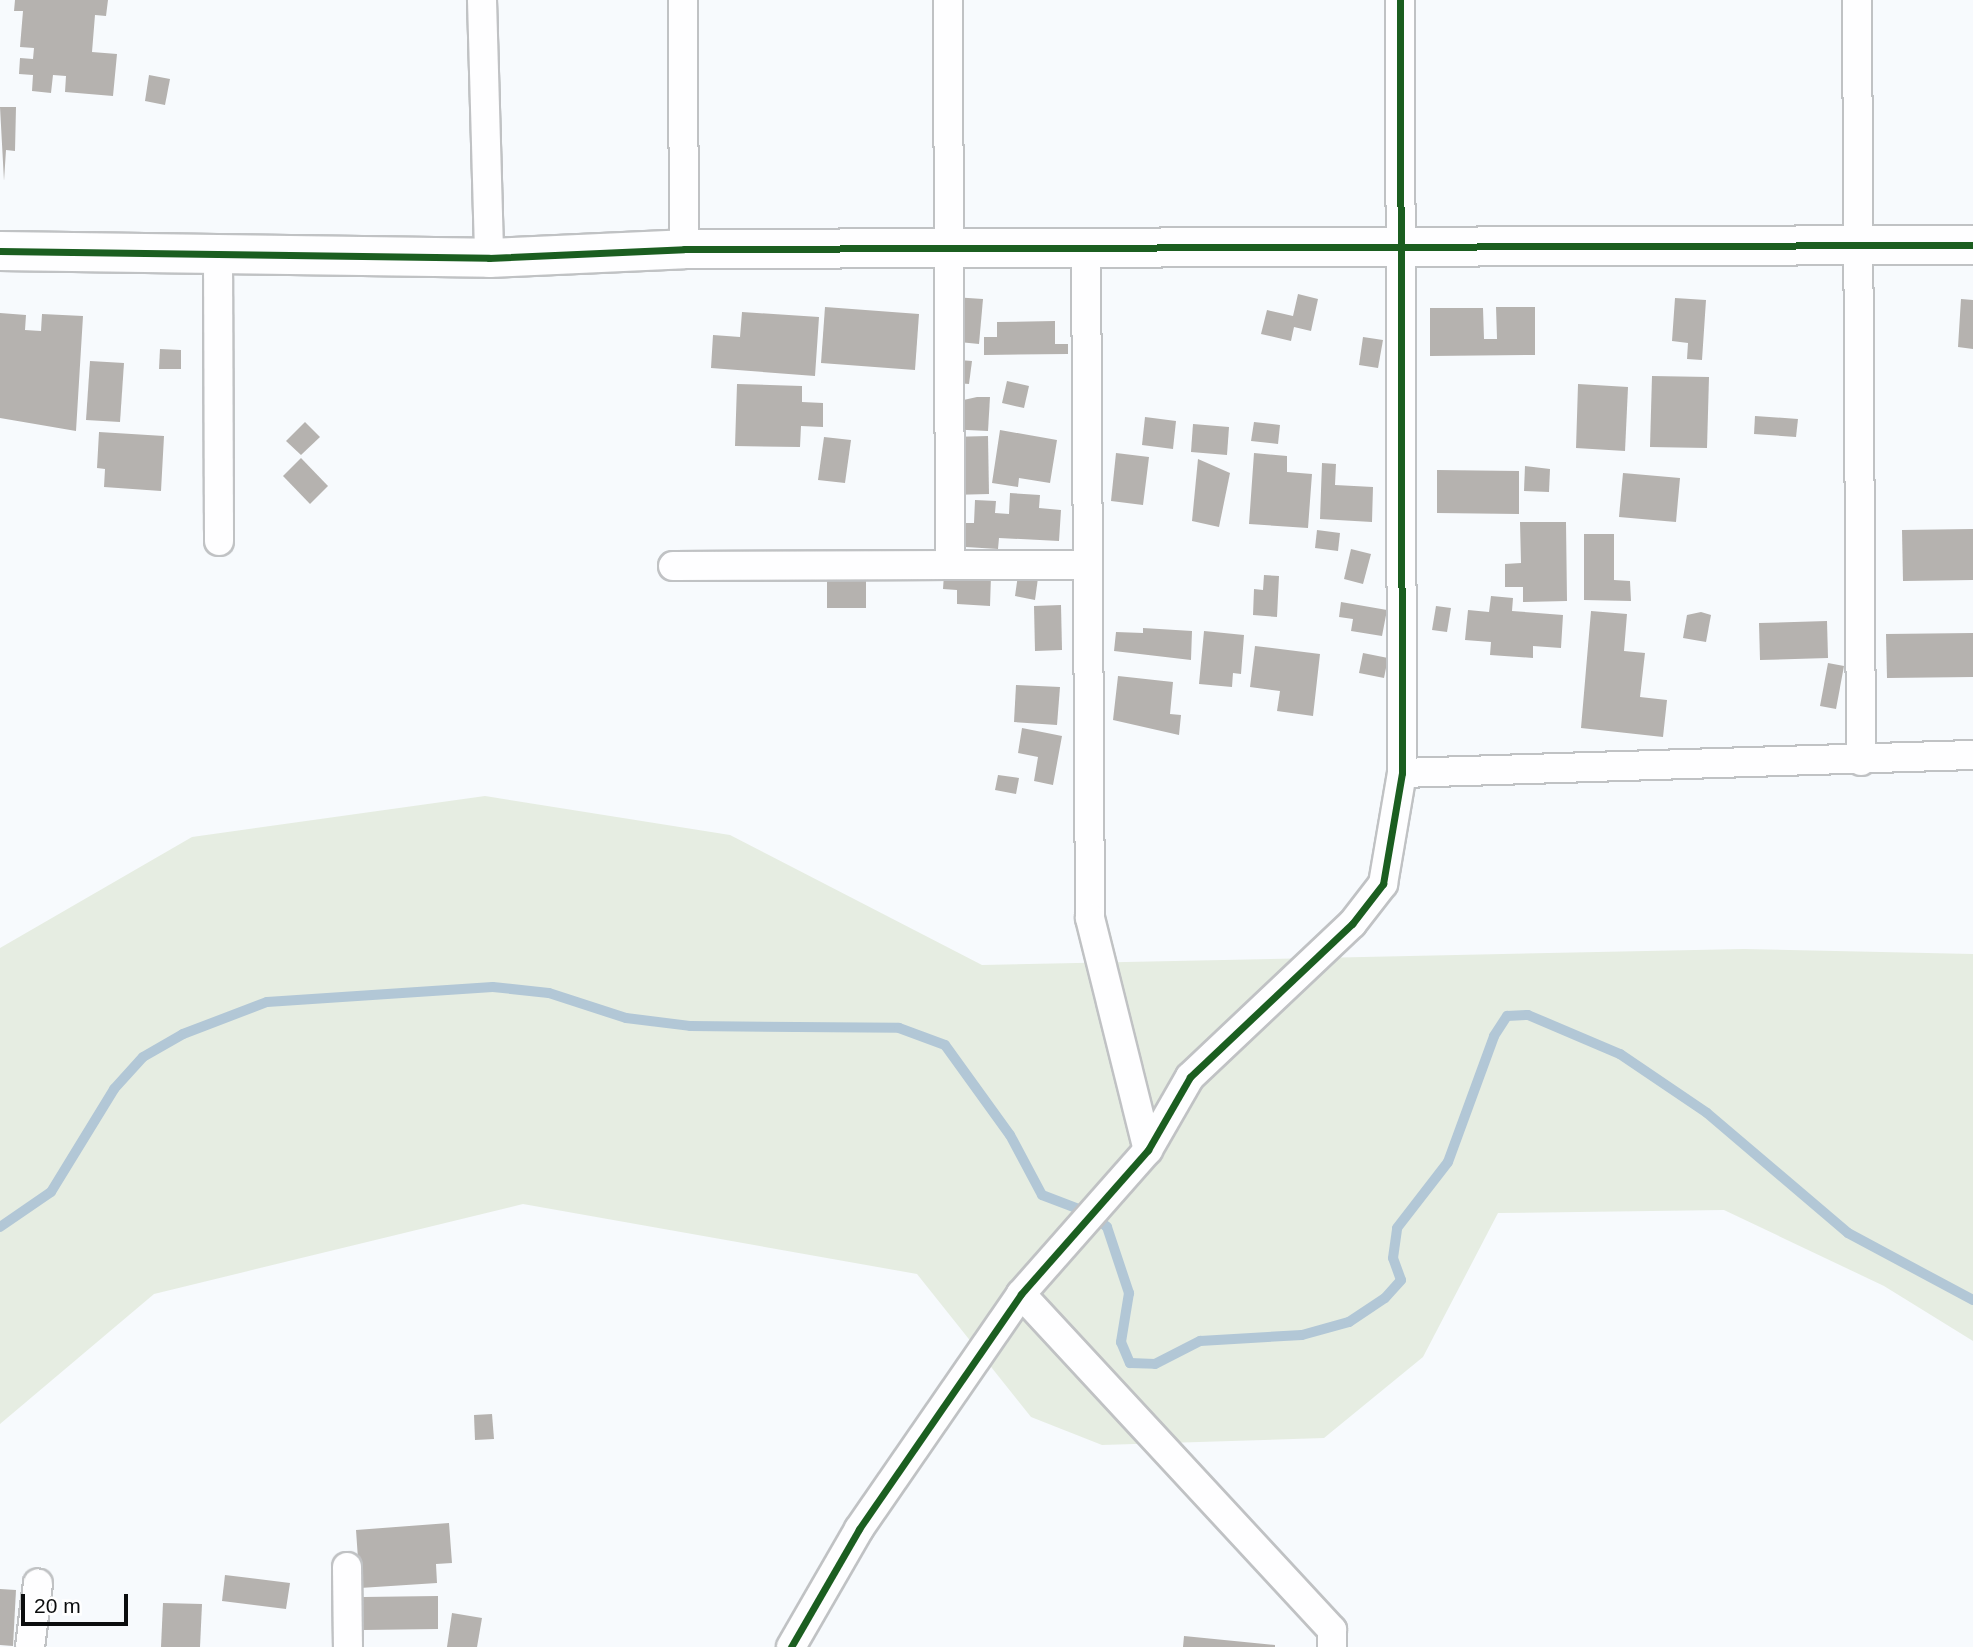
<!DOCTYPE html>
<style>
body{margin:0}
#map{position:relative;width:1973px;height:1647px;overflow:hidden;background:#f7fafd;font-family:Arial,sans-serif}
div>[style]{position:absolute}
[style*='--x']{left:calc(var(--x)*1px);top:calc(var(--y)*1px);width:calc(var(--w)*1px);rotate:calc(var(--a)*1deg)}
.green>*{inset:0;background:#e6ede2}
.stream>*{height:10px;margin:-5px;padding:0 5px;transform-origin:5px;border-radius:5px;background:#b2c7d6}
.building>*{inset:0;background:#b5b2af}
.roads{filter:drop-shadow(2px 0 #c0c2c4) drop-shadow(-2px 0 #c0c2c4) drop-shadow(0 2px #c0c2c4) drop-shadow(0 -2px #c0c2c4)}
.street>*{height:28px;margin:-14px;padding:0 14px;transform-origin:14px;border-radius:14px;background:#fefeff}
.secondary>*{height:38px;margin:-19px;padding:0 19px;transform-origin:19px;border-radius:19px;background:#fefeff}
.cycleway>*{height:7px;margin:-3.5px;padding:0 3.5px;transform-origin:3.5px;border-radius:3.5px;background:#1b5e20}
span{translate:-50% -50%;white-space:nowrap;text-align:center;line-height:1.15;-webkit-text-stroke:7px #fff;paint-order:stroke}
.scale{position:absolute;left:21px;top:1594px;width:107px;height:32px;box-sizing:border-box;border:4px solid #0b0d0e;border-top:0;padding-left:9px;font-size:21px;line-height:24px;white-space:nowrap;color:#0b0d0e;-webkit-text-stroke:5px #fff;paint-order:stroke}
</style>
<div id="map">
<div class="green">
<i style="clip-path:polygon(485px 796px,730px 835px,982px 965px,1744px 949px,1973px 954px,1973px 1341px,1884px 1286px,1724px 1210px,1498px 1213px,1423px 1357px,1324px 1438px,1102px 1445px,1031px 1417px,917px 1274px,523px 1204px,154px 1294px,0 1424px,0 948px,192px 837px)"></i>
</div>
<div class="stream">
<i style="--x:0;--y:1227;--w:62;--a:-34.5"></i>
<i style="--x:51;--y:1192;--w:121;--a:-58.5"></i>
<i style="--x:114;--y:1089;--w:43;--a:-47.8"></i>
<i style="--x:143;--y:1057;--w:46;--a:-29.9"></i>
<i style="--x:183;--y:1034;--w:90;--a:-20.9"></i>
<i style="--x:267;--y:1002;--w:226;--a:-3.8"></i>
<i style="--x:493;--y:987;--w:56;--a:6.1"></i>
<i style="--x:549;--y:993;--w:81;--a:18"></i>
<i style="--x:626;--y:1018;--w:64;--a:7.1"></i>
<i style="--x:690;--y:1026;--w:209;--a:0.5"></i>
<i style="--x:899;--y:1028;--w:49;--a:20.3"></i>
<i style="--x:945;--y:1045;--w:111;--a:54.2"></i>
<i style="--x:1010;--y:1135;--w:68;--a:61.9"></i>
<i style="--x:1042;--y:1195;--w:53;--a:20.8"></i>
<i style="--x:1092;--y:1214;--w:20;--a:41"></i>
<i style="--x:1107;--y:1227;--w:70;--a:71.6"></i>
<i style="--x:1129;--y:1293;--w:50;--a:99.3"></i>
<i style="--x:1121;--y:1342;--w:23;--a:67"></i>
<i style="--x:1130;--y:1363;--w:25;--a:2"></i>
<i style="--x:1155;--y:1364;--w:51;--a:-27.1"></i>
<i style="--x:1200;--y:1341;--w:102;--a:-3.4"></i>
<i style="--x:1302;--y:1335;--w:49;--a:-15.5"></i>
<i style="--x:1349;--y:1322;--w:43;--a:-33.7"></i>
<i style="--x:1385;--y:1298;--w:24;--a:-48"></i>
<i style="--x:1401;--y:1280;--w:23;--a:-110"></i>
<i style="--x:1393;--y:1258;--w:30;--a:-82"></i>
<i style="--x:1397;--y:1228;--w:83;--a:-52.3"></i>
<i style="--x:1448;--y:1162;--w:134;--a:-69.9"></i>
<i style="--x:1494;--y:1036;--w:24;--a:-57"></i>
<i style="--x:1507;--y:1016;--w:21;--a:-3"></i>
<i style="--x:1528;--y:1015;--w:100;--a:23"></i>
<i style="--x:1620;--y:1054;--w:105;--a:34.1"></i>
<i style="--x:1707;--y:1113;--w:185;--a:40.4"></i>
<i style="--x:1848;--y:1233;--w:142;--a:28.2"></i>
</div>
<div class="building">
<i style="clip-path:polygon(15px 0,108px 0,106px 16px,95px 15px,92px 52px,117px 54px,113px 96px,65px 92px,66px 76px,53px 75px,51px 93px,32px 91px,33px 75px,19px 74px,20px 58px,33px 59px,34px 48px,20px 47px,23px 11px,14px 11px)"></i>
<i style="clip-path:polygon(149px 75px,170px 79px,165px 105px,145px 101px)"></i>
<i style="clip-path:polygon(0 107px,16px 107px,15px 151px,6px 150px,4px 181px)"></i>
<i style="clip-path:polygon(1298px 294px,1318px 299px,1311px 331px,1294px 327px,1291px 341px,1261px 334px,1267px 310px,1293px 316px)"></i>
<i style="clip-path:polygon(953px 297px,983px 299px,979px 344px,949px 341px)"></i>
<i style="clip-path:polygon(1675px 298px,1706px 300px,1702px 360px,1687px 359px,1688px 343px,1672px 341px)"></i>
<i style="clip-path:polygon(1961px 299px,1973px 300px,1973px 349px,1958px 347px)"></i>
<i style="clip-path:polygon(825px 307px,919px 314px,915px 370px,821px 363px)"></i>
<i style="clip-path:polygon(1496px 307px,1535px 307px,1535px 355px,1430px 356px,1430px 308px,1483px 308px,1484px 339px,1497px 339px)"></i>
<i style="clip-path:polygon(742px 312px,819px 317px,815px 376px,711px 368px,713px 335px,740px 337px)"></i>
<i style="clip-path:polygon(0 313px,26px 315px,25px 330px,41px 331px,42px 314px,83px 316px,76px 431px,0 418px)"></i>
<i style="clip-path:polygon(1055px 321px,1055px 344px,1068px 344px,1068px 354px,984px 355px,984px 337px,997px 337px,997px 322px)"></i>
<i style="clip-path:polygon(1363px 337px,1383px 340px,1378px 368px,1359px 365px)"></i>
<i style="clip-path:polygon(160px 349px,181px 350px,181px 369px,159px 369px)"></i>
<i style="clip-path:polygon(946px 359px,972px 361px,969px 384px,944px 382px)"></i>
<i style="clip-path:polygon(90px 361px,124px 363px,120px 422px,86px 420px)"></i>
<i style="clip-path:polygon(1652px 376px,1709px 377px,1707px 448px,1650px 447px)"></i>
<i style="clip-path:polygon(1007px 381px,1029px 386px,1024px 408px,1002px 403px)"></i>
<i style="clip-path:polygon(737px 384px,802px 386px,802px 402px,823px 403px,823px 427px,801px 426px,800px 447px,735px 446px)"></i>
<i style="clip-path:polygon(1578px 384px,1628px 387px,1625px 451px,1576px 448px)"></i>
<i style="clip-path:polygon(977px 397px,990px 397px,988px 431px,946px 429px,959px 401px)"></i>
<i style="clip-path:polygon(1755px 416px,1798px 419px,1796px 437px,1754px 434px)"></i>
<i style="clip-path:polygon(1145px 417px,1176px 421px,1173px 449px,1142px 445px)"></i>
<i style="clip-path:polygon(305px 422px,320px 437px,301px 455px,286px 441px)"></i>
<i style="clip-path:polygon(1254px 422px,1280px 425px,1278px 444px,1251px 441px)"></i>
<i style="clip-path:polygon(1193px 424px,1229px 427px,1227px 455px,1191px 452px)"></i>
<i style="clip-path:polygon(1000px 430px,1057px 440px,1050px 483px,1019px 478px,1018px 487px,992px 483px)"></i>
<i style="clip-path:polygon(99px 432px,164px 436px,161px 491px,104px 487px,105px 469px,97px 468px)"></i>
<i style="clip-path:polygon(988px 436px,989px 494px,951px 495px,950px 437px)"></i>
<i style="clip-path:polygon(824px 437px,851px 440px,845px 483px,818px 480px)"></i>
<i style="clip-path:polygon(1116px 453px,1149px 457px,1143px 505px,1111px 501px)"></i>
<i style="clip-path:polygon(1254px 453px,1287px 456px,1287px 472px,1312px 474px,1308px 528px,1249px 524px)"></i>
<i style="clip-path:polygon(301px 458px,328px 486px,310px 504px,283px 476px)"></i>
<i style="clip-path:polygon(1198px 459px,1230px 473px,1219px 527px,1192px 521px)"></i>
<i style="clip-path:polygon(1322px 463px,1336px 464px,1335px 485px,1373px 487px,1372px 522px,1320px 519px)"></i>
<i style="clip-path:polygon(1525px 466px,1550px 469px,1549px 492px,1524px 491px)"></i>
<i style="clip-path:polygon(1437px 470px,1519px 471px,1519px 514px,1437px 513px)"></i>
<i style="clip-path:polygon(1623px 473px,1680px 478px,1676px 522px,1619px 517px)"></i>
<i style="clip-path:polygon(1010px 493px,1040px 495px,1039px 508px,1061px 510px,1059px 541px,999px 538px,998px 549px,950px 546px,953px 501px,965px 502px,964px 523px,974px 523px,975px 500px,996px 501px,995px 513px,1009px 514px)"></i>
<i style="clip-path:polygon(1520px 522px,1566px 522px,1567px 601px,1523px 602px,1523px 587px,1505px 587px,1505px 564px,1521px 563px)"></i>
<i style="clip-path:polygon(1973px 529px,1973px 580px,1903px 581px,1902px 530px)"></i>
<i style="clip-path:polygon(1317px 530px,1340px 533px,1338px 551px,1315px 548px)"></i>
<i style="clip-path:polygon(1584px 534px,1614px 534px,1614px 580px,1630px 581px,1631px 601px,1584px 600px)"></i>
<i style="clip-path:polygon(1351px 549px,1371px 554px,1363px 584px,1344px 579px)"></i>
<i style="clip-path:polygon(944px 574px,991px 576px,990px 606px,957px 604px,957px 590px,943px 589px)"></i>
<i style="clip-path:polygon(1018px 575px,1038px 578px,1035px 600px,1015px 596px)"></i>
<i style="clip-path:polygon(1264px 575px,1279px 576px,1277px 617px,1253px 615px,1254px 589px,1263px 590px)"></i>
<i style="clip-path:polygon(827px 580px,866px 580px,866px 608px,827px 608px)"></i>
<i style="clip-path:polygon(1491px 596px,1513px 598px,1512px 611px,1563px 615px,1561px 648px,1533px 646px,1533px 658px,1490px 655px,1491px 642px,1465px 640px,1468px 610px,1489px 612px)"></i>
<i style="clip-path:polygon(1341px 602px,1387px 610px,1382px 636px,1351px 631px,1353px 619px,1339px 617px)"></i>
<i style="clip-path:polygon(1061px 605px,1062px 650px,1035px 651px,1034px 606px)"></i>
<i style="clip-path:polygon(1436px 606px,1451px 608px,1447px 632px,1432px 630px)"></i>
<i style="clip-path:polygon(1591px 611px,1627px 614px,1624px 651px,1645px 653px,1640px 697px,1667px 700px,1663px 737px,1581px 728px)"></i>
<i style="clip-path:polygon(1701px 612px,1711px 615px,1706px 642px,1683px 638px,1687px 615px)"></i>
<i style="clip-path:polygon(1827px 621px,1828px 658px,1760px 660px,1759px 623px)"></i>
<i style="clip-path:polygon(1143px 628px,1192px 631px,1191px 660px,1114px 651px,1116px 632px,1143px 633px)"></i>
<i style="clip-path:polygon(1204px 631px,1244px 635px,1241px 674px,1233px 673px,1232px 687px,1199px 684px)"></i>
<i style="clip-path:polygon(1973px 633px,1973px 677px,1887px 678px,1886px 634px)"></i>
<i style="clip-path:polygon(1255px 646px,1320px 654px,1313px 716px,1277px 711px,1280px 691px,1250px 687px)"></i>
<i style="clip-path:polygon(1363px 653px,1388px 658px,1384px 678px,1359px 673px)"></i>
<i style="clip-path:polygon(1828px 663px,1844px 666px,1836px 709px,1820px 706px)"></i>
<i style="clip-path:polygon(1118px 676px,1173px 682px,1170px 714px,1181px 715px,1179px 735px,1113px 720px)"></i>
<i style="clip-path:polygon(1016px 685px,1060px 687px,1057px 725px,1014px 722px)"></i>
<i style="clip-path:polygon(1022px 728px,1062px 736px,1053px 785px,1034px 781px,1038px 757px,1018px 753px)"></i>
<i style="clip-path:polygon(998px 775px,1019px 778px,1016px 794px,995px 790px)"></i>
<i style="clip-path:polygon(492px 1414px,494px 1439px,475px 1440px,474px 1415px)"></i>
<i style="clip-path:polygon(449px 1523px,452px 1563px,436px 1564px,437px 1583px,360px 1588px,356px 1530px)"></i>
<i style="clip-path:polygon(225px 1575px,290px 1583px,286px 1609px,222px 1601px)"></i>
<i style="clip-path:polygon(0 1589px,16px 1590px,13px 1646px,0 1645px)"></i>
<i style="clip-path:polygon(438px 1596px,438px 1629px,363px 1630px,363px 1597px)"></i>
<i style="clip-path:polygon(163px 1603px,202px 1604px,200px 1647px,161px 1647px)"></i>
<i style="clip-path:polygon(452px 1613px,482px 1618px,477px 1647px,447px 1647px)"></i>
<i style="clip-path:polygon(1184px 1636px,1275px 1645px,1275px 1647px,1183px 1647px)"></i>
</div>
<div class="roads">
<div class="street">
<i style="--x:482;--y:0;--w:258;--a:88.4"></i>
<i style="--x:683;--y:0;--w:249;--a:89.8"></i>
<i style="--x:948;--y:0;--w:565;--a:89.8"></i>
<i style="--x:950;--y:565;--w:137;--a:0"></i>
<i style="--x:1857;--y:0;--w:761;--a:89.7"></i>
<i style="--x:1086;--y:248;--w:670;--a:89.66"></i>
<i style="--x:1090;--y:918;--w:239;--a:76"></i>
<i style="--x:218;--y:251;--w:290;--a:89.8"></i>
<i style="--x:673;--y:566;--w:277;--a:-0.2"></i>
<i style="--x:1402;--y:773;--w:571;--a:-1.81"></i>
<i style="--x:1021;--y:1294;--w:458;--a:47.2"></i>
<i style="--x:1332;--y:1630;--w:17;--a:90"></i>
<i style="--x:347;--y:1567;--w:80;--a:89.3"></i>
<i style="--x:30;--y:1647;--w:64;--a:-82.9"></i>
<i style="--x:791;--y:1647;--w:136;--a:-60"></i>
<i style="--x:859;--y:1529;--w:285;--a:-55.4"></i>
<i style="--x:1021;--y:1294;--w:192;--a:-48.6"></i>
<i style="--x:1148;--y:1150;--w:84;--a:-60.1"></i>
<i style="--x:1190;--y:1077;--w:223;--a:-43.4"></i>
<i style="--x:1352;--y:924;--w:51;--a:-52.2"></i>
<i style="--x:1383;--y:884;--w:113;--a:-80.3"></i>
<i style="--x:1402;--y:773;--w:773;--a:-90.15"></i>
</div>
<div class="secondary">
<i style="--x:0;--y:251;--w:489;--a:0.8"></i>
<i style="--x:489;--y:258;--w:195;--a:-2.6"></i>
<i style="--x:684;--y:249;--w:1289;--a:-0.18"></i>
</div>
</div>
<div class="cycleway">
<i style="--x:0;--y:251;--w:489;--a:0.8"></i>
<i style="--x:489;--y:258;--w:195;--a:-2.6"></i>
<i style="--x:684;--y:249;--w:1289;--a:-0.18"></i>
<i style="--x:791;--y:1647;--w:136;--a:-60"></i>
<i style="--x:859;--y:1529;--w:285;--a:-55.4"></i>
<i style="--x:1021;--y:1294;--w:192;--a:-48.6"></i>
<i style="--x:1148;--y:1150;--w:84;--a:-60.1"></i>
<i style="--x:1190;--y:1077;--w:223;--a:-43.4"></i>
<i style="--x:1352;--y:924;--w:51;--a:-52.2"></i>
<i style="--x:1383;--y:884;--w:113;--a:-80.3"></i>
<i style="--x:1402;--y:773;--w:773;--a:-90.15"></i>
</div>
<div class="scale">20 m</div>
</div>
